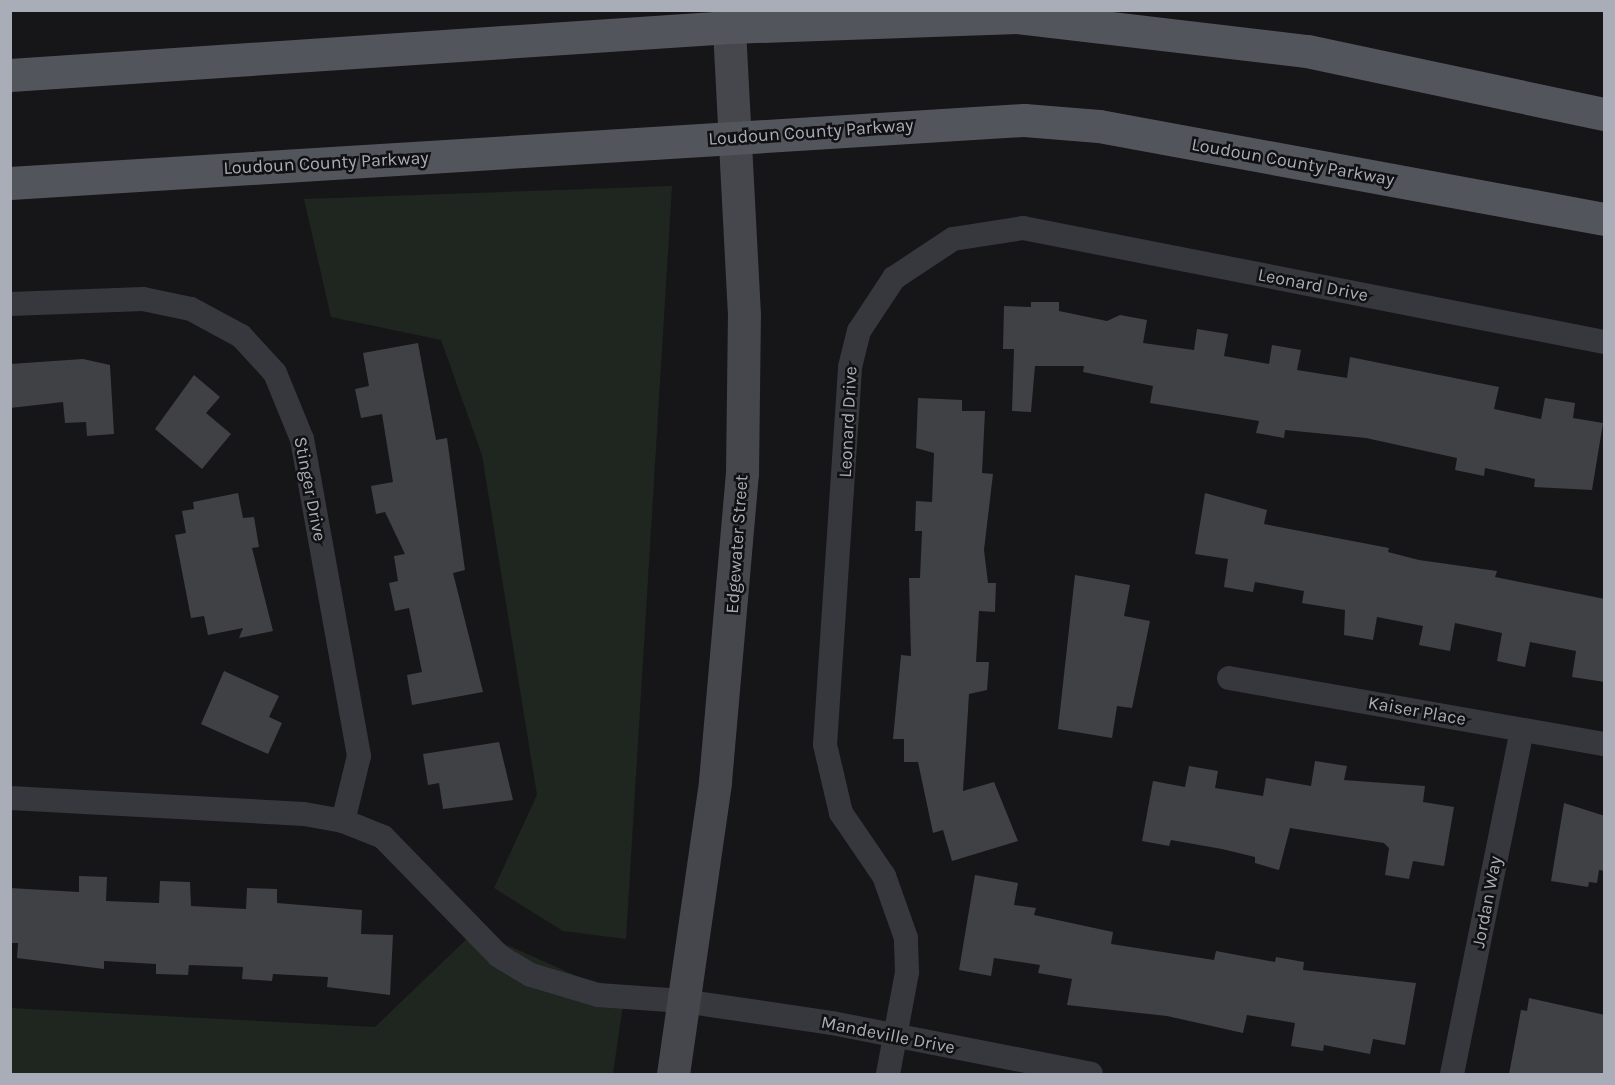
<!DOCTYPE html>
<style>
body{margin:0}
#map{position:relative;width:1615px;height:1085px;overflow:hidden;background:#161618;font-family:Karla,sans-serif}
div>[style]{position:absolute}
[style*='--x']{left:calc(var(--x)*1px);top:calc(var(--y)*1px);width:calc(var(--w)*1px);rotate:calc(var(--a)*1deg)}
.green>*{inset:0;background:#1e261f}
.building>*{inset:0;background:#404145}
.street>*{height:24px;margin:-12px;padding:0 12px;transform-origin:12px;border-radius:12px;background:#37383d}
.secondary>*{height:33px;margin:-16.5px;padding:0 16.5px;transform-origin:16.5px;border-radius:16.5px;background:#45474d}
.primary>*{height:33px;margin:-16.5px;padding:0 16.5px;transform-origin:16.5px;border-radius:16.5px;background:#53555c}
span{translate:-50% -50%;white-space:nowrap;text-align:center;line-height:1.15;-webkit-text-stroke:5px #111113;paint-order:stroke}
.street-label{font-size:18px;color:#a8adb8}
.frame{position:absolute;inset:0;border:12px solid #a8adb8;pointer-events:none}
</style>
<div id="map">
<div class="green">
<i style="clip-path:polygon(672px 186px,626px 939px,563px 931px,494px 888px,537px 795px,482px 455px,441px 340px,331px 317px,304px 199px)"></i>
<i style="clip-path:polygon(475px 931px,624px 997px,613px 1074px,11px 1074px,10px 1008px,375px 1027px)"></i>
</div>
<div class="building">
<i style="clip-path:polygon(1031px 302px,1059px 302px,1059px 311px,1107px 321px,1120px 315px,1147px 320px,1143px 343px,1194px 350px,1197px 329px,1228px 334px,1224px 356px,1269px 364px,1272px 345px,1301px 350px,1297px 370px,1347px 378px,1350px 357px,1499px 387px,1494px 409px,1541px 419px,1545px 398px,1575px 403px,1573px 418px,1603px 423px,1592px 490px,1534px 487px,1535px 479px,1485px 468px,1484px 476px,1455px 470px,1457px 458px,1366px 438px,1285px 430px,1284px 438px,1256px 433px,1259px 421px,1150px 403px,1153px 386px,1083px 372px,1084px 366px,1035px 366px,1031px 412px,1012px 411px,1014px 349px,1003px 349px,1004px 306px,1031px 307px)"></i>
<i style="clip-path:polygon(418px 343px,436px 440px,447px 438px,465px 570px,453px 573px,483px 692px,412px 705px,407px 675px,422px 672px,409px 608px,395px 611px,389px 583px,398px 581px,394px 556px,405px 554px,385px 512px,376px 514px,371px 486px,393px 482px,382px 414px,361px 418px,355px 389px,369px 386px,363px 353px)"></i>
<i style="clip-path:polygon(83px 359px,110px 365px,114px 434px,87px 436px,86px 422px,65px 423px,63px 402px,10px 408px,10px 364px)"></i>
<i style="clip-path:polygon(194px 375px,220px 397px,206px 413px,231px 434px,202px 469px,155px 429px)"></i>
<i style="clip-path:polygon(918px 398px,962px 400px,962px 411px,985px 411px,982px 473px,993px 474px,984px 550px,988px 583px,996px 583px,995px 612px,979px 611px,976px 662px,989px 662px,987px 690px,969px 694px,963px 791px,994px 782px,1018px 841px,952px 861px,943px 830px,933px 833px,918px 762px,904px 762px,904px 739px,893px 739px,901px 655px,911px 656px,909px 578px,920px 578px,922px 531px,915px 531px,916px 501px,932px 502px,934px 453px,916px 448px)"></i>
<i style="clip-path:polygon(238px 493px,243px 518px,254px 517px,259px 547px,252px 548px,273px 631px,239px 638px,243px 628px,208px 635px,204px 616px,191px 618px,175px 535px,186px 533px,182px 511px,194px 509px,193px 502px)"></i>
<i style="clip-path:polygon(1205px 493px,1267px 510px,1264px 524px,1389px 548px,1388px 552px,1419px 560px,1497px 571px,1495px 577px,1605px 599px,1605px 682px,1572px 677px,1576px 651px,1530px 642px,1525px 667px,1497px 661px,1502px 633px,1455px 623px,1450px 651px,1419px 645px,1423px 626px,1377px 617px,1373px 640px,1344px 635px,1345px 610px,1302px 603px,1304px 591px,1255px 582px,1253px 592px,1224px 587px,1228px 559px,1195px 554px)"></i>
<i style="clip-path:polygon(1075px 575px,1130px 585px,1124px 616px,1150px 621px,1132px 708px,1117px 706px,1112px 738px,1058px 729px)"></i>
<i style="clip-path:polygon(224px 671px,279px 696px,269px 717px,282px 723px,268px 754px,201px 724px)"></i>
<i style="clip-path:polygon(499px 742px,513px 800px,443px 809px,439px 783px,428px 785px,423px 754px)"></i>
<i style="clip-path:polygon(1315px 761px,1347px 766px,1344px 780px,1425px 786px,1423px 802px,1454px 807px,1444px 866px,1413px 861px,1409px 879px,1385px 875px,1389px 848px,1384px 843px,1290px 828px,1279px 870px,1255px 863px,1255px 857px,1222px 849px,1171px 840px,1169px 846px,1142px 841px,1153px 781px,1185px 787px,1189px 766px,1218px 771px,1215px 788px,1263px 796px,1266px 778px,1311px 786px)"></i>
<i style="clip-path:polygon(1564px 803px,1605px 816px,1605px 871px,1599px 870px,1597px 883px,1589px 882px,1588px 887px,1551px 881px)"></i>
<i style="clip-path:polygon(975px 875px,1018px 883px,1014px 905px,1036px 908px,1034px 915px,1113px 932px,1111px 944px,1214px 960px,1216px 951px,1275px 962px,1276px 957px,1304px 962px,1303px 970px,1416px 983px,1405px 1045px,1373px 1039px,1370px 1054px,1324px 1045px,1323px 1051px,1291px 1046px,1295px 1023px,1247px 1015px,1243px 1033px,1167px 1016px,1067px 1005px,1072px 979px,1038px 973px,1040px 965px,994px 958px,991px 976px,959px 970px)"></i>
<i style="clip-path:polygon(79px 876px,107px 877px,106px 901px,159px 903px,160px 881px,190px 882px,191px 906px,246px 909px,247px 888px,277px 889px,277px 903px,362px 910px,361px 934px,393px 935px,390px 995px,327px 987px,328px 977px,273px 974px,272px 981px,242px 979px,243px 967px,189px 965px,188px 975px,156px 974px,156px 964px,104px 961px,104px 969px,17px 958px,18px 943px,10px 943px,10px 888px,79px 892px)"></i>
<i style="clip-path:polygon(1529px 998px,1605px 1015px,1605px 1074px,1509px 1074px,1521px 1010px,1527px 1011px)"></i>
</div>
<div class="street">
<i style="--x:10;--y:304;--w:133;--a:-2.2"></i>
<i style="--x:143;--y:299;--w:49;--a:11.8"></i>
<i style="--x:191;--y:309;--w:57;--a:28.4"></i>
<i style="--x:241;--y:336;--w:50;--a:47.4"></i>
<i style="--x:275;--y:373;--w:71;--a:67.8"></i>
<i style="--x:302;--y:439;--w:322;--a:79.8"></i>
<i style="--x:359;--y:756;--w:67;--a:103.8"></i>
<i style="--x:1229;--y:678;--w:381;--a:10"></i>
<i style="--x:10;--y:798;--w:294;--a:3.1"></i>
<i style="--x:304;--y:814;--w:40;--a:10"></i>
<i style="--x:343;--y:821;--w:43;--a:21.8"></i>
<i style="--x:383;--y:837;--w:166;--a:45.7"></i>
<i style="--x:499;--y:956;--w:37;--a:31"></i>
<i style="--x:531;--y:975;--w:70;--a:16.6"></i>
<i style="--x:598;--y:995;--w:85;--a:4"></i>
<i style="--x:683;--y:1001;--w:151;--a:8.4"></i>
<i style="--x:832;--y:1023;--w:264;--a:11.1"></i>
<i style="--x:888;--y:1074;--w:104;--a:-79.4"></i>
<i style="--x:907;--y:972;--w:34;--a:-92"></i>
<i style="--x:906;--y:938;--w:66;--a:-109.5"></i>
<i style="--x:884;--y:876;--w:76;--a:-124.3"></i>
<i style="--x:841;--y:813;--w:70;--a:-103.2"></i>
<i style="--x:825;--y:745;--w:379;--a:-86.2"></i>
<i style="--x:850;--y:367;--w:37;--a:-76"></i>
<i style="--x:859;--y:331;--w:64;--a:-56.6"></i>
<i style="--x:894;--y:278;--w:71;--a:-33.5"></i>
<i style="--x:953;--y:239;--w:71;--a:-8.9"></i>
<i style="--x:1023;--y:228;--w:592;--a:11.1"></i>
<i style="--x:1452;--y:1074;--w:351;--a:-78.5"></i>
</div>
<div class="secondary">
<i style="--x:673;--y:1074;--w:296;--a:-81.8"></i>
<i style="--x:715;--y:781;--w:308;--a:-85"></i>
<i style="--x:742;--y:474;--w:159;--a:-89.3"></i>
<i style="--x:744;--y:315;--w:288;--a:-93"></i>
</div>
<div class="primary">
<i style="--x:10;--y:75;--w:721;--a:-3.82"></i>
<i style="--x:729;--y:27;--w:288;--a:-2"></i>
<i style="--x:1017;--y:17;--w:292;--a:6.7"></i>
<i style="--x:1307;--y:51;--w:304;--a:12"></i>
<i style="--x:10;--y:183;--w:1016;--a:-3.56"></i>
<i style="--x:1024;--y:120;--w:75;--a:4.6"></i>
<i style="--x:1099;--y:126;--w:513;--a:10.43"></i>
</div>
<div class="street-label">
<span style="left:811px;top:132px;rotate:-4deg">Loudoun County Parkway</span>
<span style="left:1293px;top:162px;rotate:10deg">Loudoun County Parkway</span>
<span style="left:326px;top:163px;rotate:-3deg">Loudoun County Parkway</span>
<span style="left:1313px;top:285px;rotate:11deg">Leonard Drive</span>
<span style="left:848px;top:422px;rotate:-87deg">Leonard Drive</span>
<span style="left:310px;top:489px;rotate:79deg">Stinger Drive</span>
<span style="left:737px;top:544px;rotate:-86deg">Edgewater Street</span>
<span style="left:1417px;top:711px;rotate:10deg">Kaiser Place</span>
<span style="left:1487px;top:902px;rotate:-79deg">Jordan Way</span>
<span style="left:888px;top:1035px;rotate:11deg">Mandeville Drive</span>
</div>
<div class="frame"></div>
</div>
